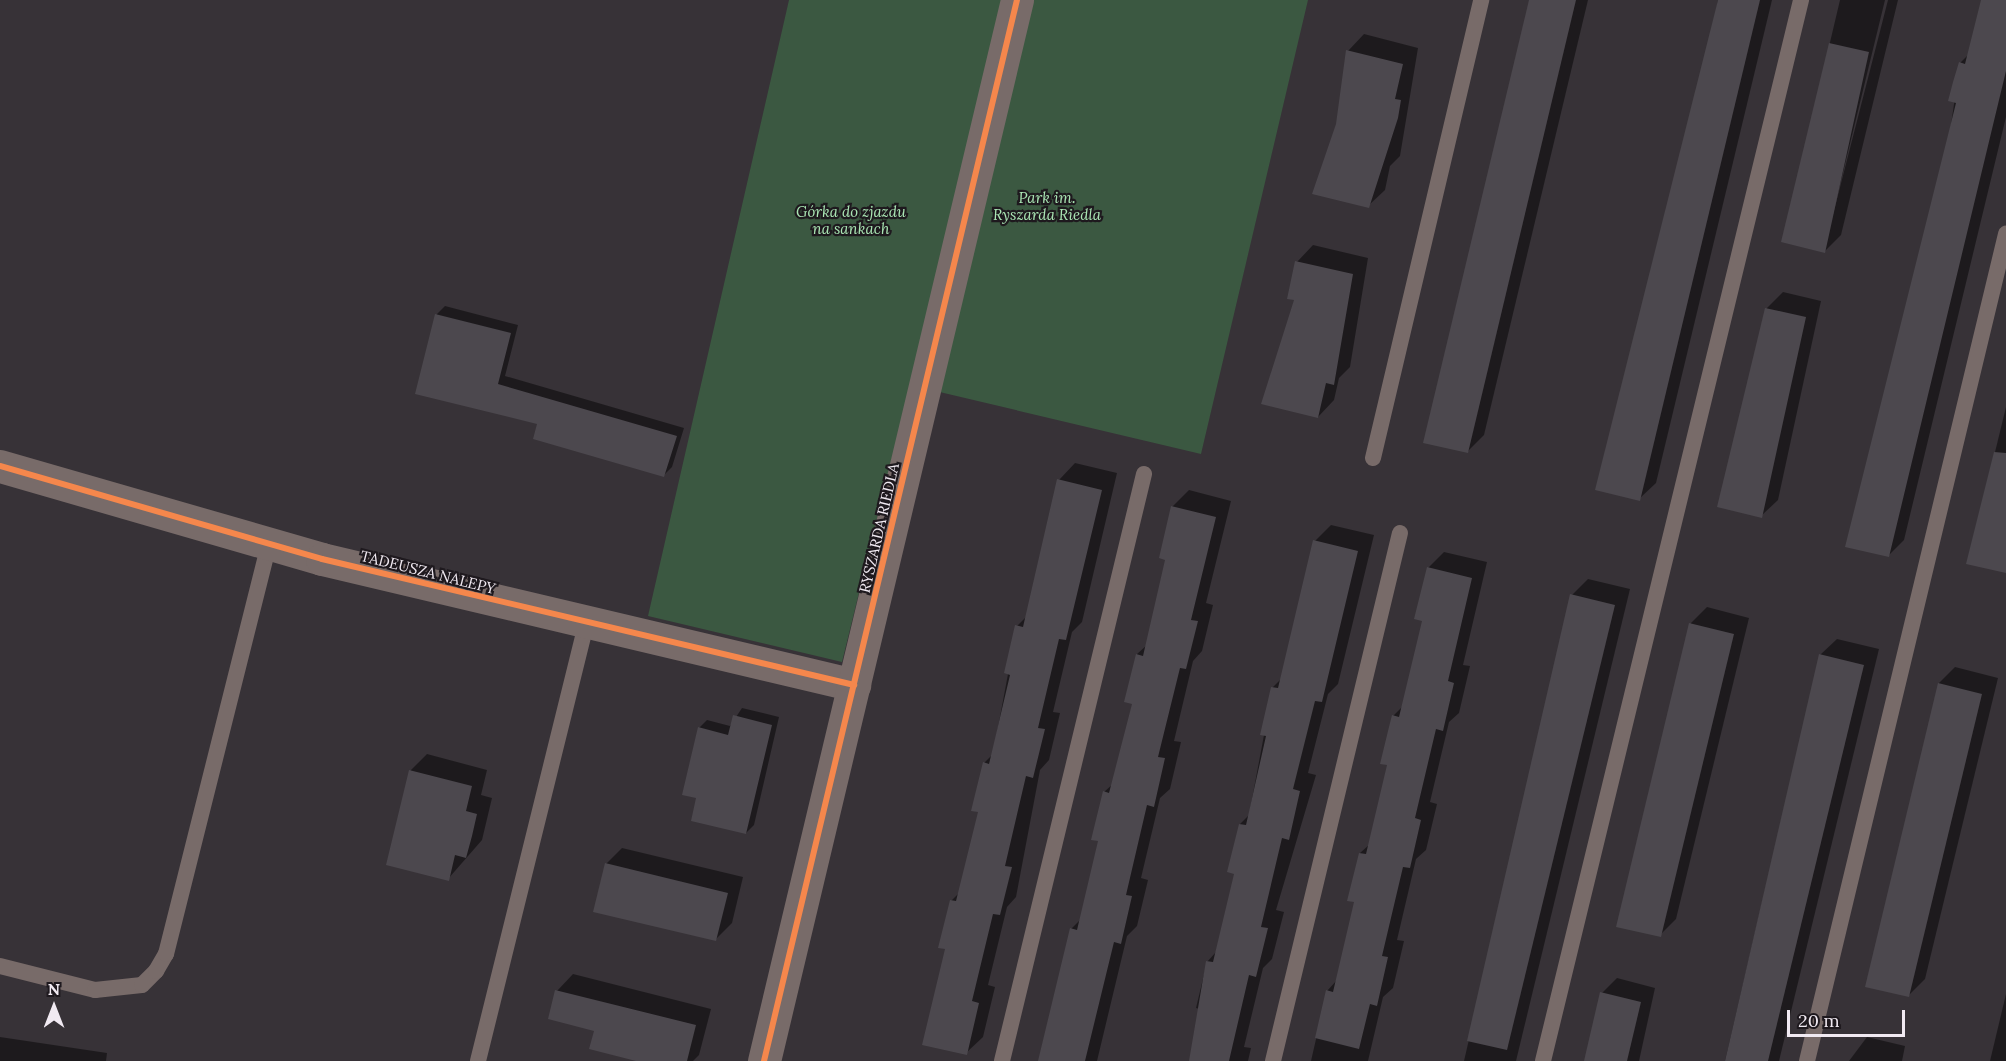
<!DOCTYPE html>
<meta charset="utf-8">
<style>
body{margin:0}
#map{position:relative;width:2006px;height:1061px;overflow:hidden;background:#373237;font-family:Lora,serif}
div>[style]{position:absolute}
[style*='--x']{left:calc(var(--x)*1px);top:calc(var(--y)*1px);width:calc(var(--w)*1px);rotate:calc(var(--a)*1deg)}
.green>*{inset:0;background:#3b5841}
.shadow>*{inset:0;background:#0007}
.building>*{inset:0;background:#4c484e}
.service>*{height:16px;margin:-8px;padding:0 8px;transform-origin:8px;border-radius:8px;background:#786b69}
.minor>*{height:33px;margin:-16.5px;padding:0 16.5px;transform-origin:16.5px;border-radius:16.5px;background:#786b69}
.tertiary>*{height:33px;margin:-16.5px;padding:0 16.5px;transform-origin:16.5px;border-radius:16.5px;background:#786b69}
.cycleway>*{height:6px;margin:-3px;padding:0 3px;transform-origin:3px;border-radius:3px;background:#f5874c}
span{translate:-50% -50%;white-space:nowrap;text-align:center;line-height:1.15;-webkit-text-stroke:4.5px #1e191e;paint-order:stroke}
.park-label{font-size:15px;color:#aae6b4;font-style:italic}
.street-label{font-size:15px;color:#f1eaf2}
.north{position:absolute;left:24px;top:977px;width:60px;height:60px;-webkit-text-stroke:4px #1e191e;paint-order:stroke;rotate:0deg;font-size:16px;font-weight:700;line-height:24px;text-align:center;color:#f1eaf2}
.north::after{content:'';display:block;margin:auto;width:21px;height:27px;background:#f1eaf2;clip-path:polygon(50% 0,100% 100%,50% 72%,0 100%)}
.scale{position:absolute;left:1787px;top:1010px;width:118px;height:27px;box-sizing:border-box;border:3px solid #f1eaf2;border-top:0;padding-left:8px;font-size:18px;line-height:21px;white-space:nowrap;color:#f1eaf2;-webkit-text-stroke:4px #1e191e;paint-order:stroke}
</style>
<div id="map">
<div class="green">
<i style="clip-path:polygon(789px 0,1308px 0,1201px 454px,910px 385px,842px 662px,648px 616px)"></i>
</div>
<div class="shadow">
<i style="clip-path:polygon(1530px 0,1588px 0,1484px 435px,1467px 452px)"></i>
<i style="clip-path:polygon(1718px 0,1772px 0,1656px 483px,1639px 499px)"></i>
<i style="clip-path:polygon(1840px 0,1885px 0,1828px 234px,1888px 0,1898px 0,1841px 235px,1825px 251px,1783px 241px)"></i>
<i style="clip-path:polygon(1982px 0,2006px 0,2006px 117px,1904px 540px,1888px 556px,1960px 63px,1969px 54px)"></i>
<i style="clip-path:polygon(1364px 34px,1418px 48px,1400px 156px,1390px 166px,1385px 190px,1368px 206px,1338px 124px,1348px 51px)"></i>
<i style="clip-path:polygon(1313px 245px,1368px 258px,1350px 367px,1339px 378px,1334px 400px,1318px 417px,1295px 299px,1297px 262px)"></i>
<i style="clip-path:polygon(1783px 292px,1821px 301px,1778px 500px,1761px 516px,1719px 506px,1767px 308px)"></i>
<i style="clip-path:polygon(445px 306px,518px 325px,505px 376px,684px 428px,672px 467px,664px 475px,539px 423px,417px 393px,437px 314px)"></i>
<i style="clip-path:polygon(2006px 407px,2006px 572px,1968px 563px)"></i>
<i style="clip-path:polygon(1075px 463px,1117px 473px,1082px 622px,1072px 632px,1053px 712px,1060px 713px,1049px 760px,1040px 770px,1016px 897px,1007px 907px,988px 985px,995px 987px,983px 1037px,966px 1053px,947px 948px,951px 901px,960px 892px,980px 811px,984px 763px,993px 754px,1017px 626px,1027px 616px,1059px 480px)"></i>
<i style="clip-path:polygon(1189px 490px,1231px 501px,1206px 603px,1213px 605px,1202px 651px,1193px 661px,1174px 741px,1181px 742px,1170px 789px,1160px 798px,1141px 878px,1148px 880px,1137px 926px,1127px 936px,1097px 1061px,1040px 1061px,1071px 929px,1081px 919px,1100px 840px,1104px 792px,1114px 783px,1134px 703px,1137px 654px,1147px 645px,1167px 559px,1172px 507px)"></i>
<i style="clip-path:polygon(1331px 525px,1374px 535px,1338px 684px,1328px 694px,1308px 773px,1316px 775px,1276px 910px,1284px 912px,1272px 959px,1263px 968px,1244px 1047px,1251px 1048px,1248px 1061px,1190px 1061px,1203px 1010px,1196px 1008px,1207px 962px,1216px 952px,1236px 872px,1240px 824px,1249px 815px,1273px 687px,1282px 678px,1315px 541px)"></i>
<i style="clip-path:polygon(1444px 552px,1487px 562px,1463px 665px,1470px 666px,1459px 713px,1449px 722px,1430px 802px,1437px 804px,1426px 850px,1416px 859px,1397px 940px,1404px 941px,1393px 988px,1383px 997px,1368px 1061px,1311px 1061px,1327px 991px,1337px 980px,1356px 901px,1360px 853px,1370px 844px,1388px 764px,1393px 716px,1403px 706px,1424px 620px,1428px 568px)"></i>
<i style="clip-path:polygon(1588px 579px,1630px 589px,1516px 1061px,1464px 1061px,1572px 595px)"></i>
<i style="clip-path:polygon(1707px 607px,1749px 618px,1676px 919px,1660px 935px,1691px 623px)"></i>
<i style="clip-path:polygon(1837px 639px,1879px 649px,1779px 1061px,1725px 1061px,1820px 655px)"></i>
<i style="clip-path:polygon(1955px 667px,1998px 678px,1925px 979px,1909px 995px,1939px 683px)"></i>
<i style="clip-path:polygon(742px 708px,779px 717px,754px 825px,746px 833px,698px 797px,699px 728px,707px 720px,730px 726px)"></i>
<i style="clip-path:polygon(427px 754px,487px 770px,481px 795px,492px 798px,482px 840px,448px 879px,388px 863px,411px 770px)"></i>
<i style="clip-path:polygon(622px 848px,743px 877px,732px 923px,716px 939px,606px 864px)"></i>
<i style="clip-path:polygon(573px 974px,711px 1009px,699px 1055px,693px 1061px,643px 1061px,596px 1030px,557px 991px)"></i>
<i style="clip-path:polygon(1617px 978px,1655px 988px,1639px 1061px,1585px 1061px,1602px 993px)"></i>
<i style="clip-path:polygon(2006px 994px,2006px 1061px,1990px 1061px)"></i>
<i style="clip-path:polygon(0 1037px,107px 1053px,106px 1061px,0 1061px)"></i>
<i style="clip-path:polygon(1867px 1037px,1905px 1046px,1902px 1061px,1849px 1061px)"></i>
</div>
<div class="building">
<i style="clip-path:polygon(1529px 0,1576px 0,1468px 453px,1423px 443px)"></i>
<i style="clip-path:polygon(1718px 0,1760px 0,1640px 501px,1595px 490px)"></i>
<i style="clip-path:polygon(1981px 0,2006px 0,2006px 71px,1889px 557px,1845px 547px,1956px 103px,1948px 101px,1953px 82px,1959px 62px,1965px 64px)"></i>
<i style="clip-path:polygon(1829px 43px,1869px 52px,1825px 253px,1781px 242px)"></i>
<i style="clip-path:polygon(1346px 50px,1403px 64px,1395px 99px,1401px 100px,1398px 118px,1369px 208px,1312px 194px,1336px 124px)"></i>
<i style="clip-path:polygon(1295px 261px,1353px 274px,1334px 385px,1326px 383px,1318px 418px,1261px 404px,1294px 300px,1287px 299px)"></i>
<i style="clip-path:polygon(1765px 308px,1806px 317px,1762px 518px,1717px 507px)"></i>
<i style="clip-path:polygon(435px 314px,511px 333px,498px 384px,677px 436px,664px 477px,533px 439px,537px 424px,415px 394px)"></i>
<i style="clip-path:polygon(1994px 452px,2006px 453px,2006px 573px,1966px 564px)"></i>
<i style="clip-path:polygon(1057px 479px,1102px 490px,1066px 640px,1059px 639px,1038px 728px,1045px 729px,1033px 778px,1026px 776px,1005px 866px,1012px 867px,1000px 915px,993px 914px,972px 1001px,979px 1003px,967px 1055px,922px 1045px,945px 949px,938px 948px,950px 900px,956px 901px,978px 812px,971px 811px,983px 762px,989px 764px,1010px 675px,1004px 673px,1015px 625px,1023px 627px)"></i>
<i style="clip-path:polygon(1171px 506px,1216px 517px,1191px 620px,1198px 621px,1186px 669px,1180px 668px,1158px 757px,1165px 758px,1154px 807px,1147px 805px,1126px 895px,1132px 896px,1121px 944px,1114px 942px,1085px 1061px,1038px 1061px,1070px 928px,1077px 930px,1098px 841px,1091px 840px,1103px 791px,1109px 793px,1132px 704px,1124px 702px,1136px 654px,1143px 656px,1165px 560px,1159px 558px)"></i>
<i style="clip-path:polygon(1313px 540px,1358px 551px,1322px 702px,1315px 701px,1293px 789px,1300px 791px,1289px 840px,1282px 838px,1261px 927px,1268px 928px,1256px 977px,1249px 975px,1229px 1061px,1189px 1061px,1206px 961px,1213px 962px,1234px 874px,1227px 872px,1239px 824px,1246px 825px,1266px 736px,1260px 735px,1271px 687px,1278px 688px)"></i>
<i style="clip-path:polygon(1427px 567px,1472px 578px,1448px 681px,1454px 683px,1443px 731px,1436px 729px,1415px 818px,1421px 820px,1410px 868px,1403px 867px,1382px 956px,1388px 957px,1377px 1006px,1370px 1004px,1359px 1049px,1315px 1038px,1326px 990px,1333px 992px,1354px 902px,1347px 901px,1359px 853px,1366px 854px,1387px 765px,1380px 764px,1388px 731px,1392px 715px,1399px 717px,1422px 621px,1414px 619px)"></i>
<i style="clip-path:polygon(1570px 594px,1615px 605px,1507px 1050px,1467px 1041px)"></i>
<i style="clip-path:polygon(1689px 623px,1734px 634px,1661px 937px,1616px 927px)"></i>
<i style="clip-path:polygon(1819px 654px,1864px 665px,1768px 1061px,1725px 1061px)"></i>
<i style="clip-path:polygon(1938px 683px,1982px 694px,1909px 997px,1865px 987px)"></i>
<i style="clip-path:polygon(733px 715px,772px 725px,746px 834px,691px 821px,696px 798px,682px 795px,698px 727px,728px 735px)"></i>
<i style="clip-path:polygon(409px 770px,472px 786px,466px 811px,477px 814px,472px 836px,466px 858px,455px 855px,449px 881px,386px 865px)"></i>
<i style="clip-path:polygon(605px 863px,728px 893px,716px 941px,593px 912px)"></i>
<i style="clip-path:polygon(555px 990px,696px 1025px,687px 1061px,636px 1061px,589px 1049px,594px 1031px,548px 1019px)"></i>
<i style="clip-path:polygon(1600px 992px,1641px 1002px,1627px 1061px,1584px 1061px)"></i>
</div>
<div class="service">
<i style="--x:1373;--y:458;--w:471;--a:-76.7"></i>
<i style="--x:0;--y:966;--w:98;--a:14.2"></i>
<i style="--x:95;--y:990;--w:47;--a:-6.1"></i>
<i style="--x:142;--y:985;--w:20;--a:-45"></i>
<i style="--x:156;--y:971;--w:20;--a:-60"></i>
<i style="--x:166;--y:954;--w:423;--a:-75.9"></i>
<i style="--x:478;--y:1061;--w:452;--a:-76.1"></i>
<i style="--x:1002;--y:1061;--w:604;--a:-76.4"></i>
<i style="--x:1273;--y:1061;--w:543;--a:-76.48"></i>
<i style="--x:1543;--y:1061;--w:1092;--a:-76.33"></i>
<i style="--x:1807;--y:1061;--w:851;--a:-76.47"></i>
</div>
<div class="minor">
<i style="--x:0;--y:466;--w:335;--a:16.1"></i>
<i style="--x:322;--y:559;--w:547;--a:13.32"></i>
</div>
<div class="tertiary">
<i style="--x:764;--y:1061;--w:1091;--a:-76.59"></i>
</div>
<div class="cycleway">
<i style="--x:0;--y:466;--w:335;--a:16.1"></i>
<i style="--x:322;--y:559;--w:547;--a:13.32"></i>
<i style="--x:764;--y:1061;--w:1091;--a:-76.59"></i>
</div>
<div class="park-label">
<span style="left:1047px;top:206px">Park im.<br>Ryszarda Riedla</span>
<span style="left:851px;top:220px">Górka do zjazdu<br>na sankach</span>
</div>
<div class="street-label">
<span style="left:879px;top:528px;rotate:-77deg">RYSZARDA RIEDLA</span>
<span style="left:428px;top:572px;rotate:14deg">TADEUSZA NALEPY</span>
</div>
<div class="north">N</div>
<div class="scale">20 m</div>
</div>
